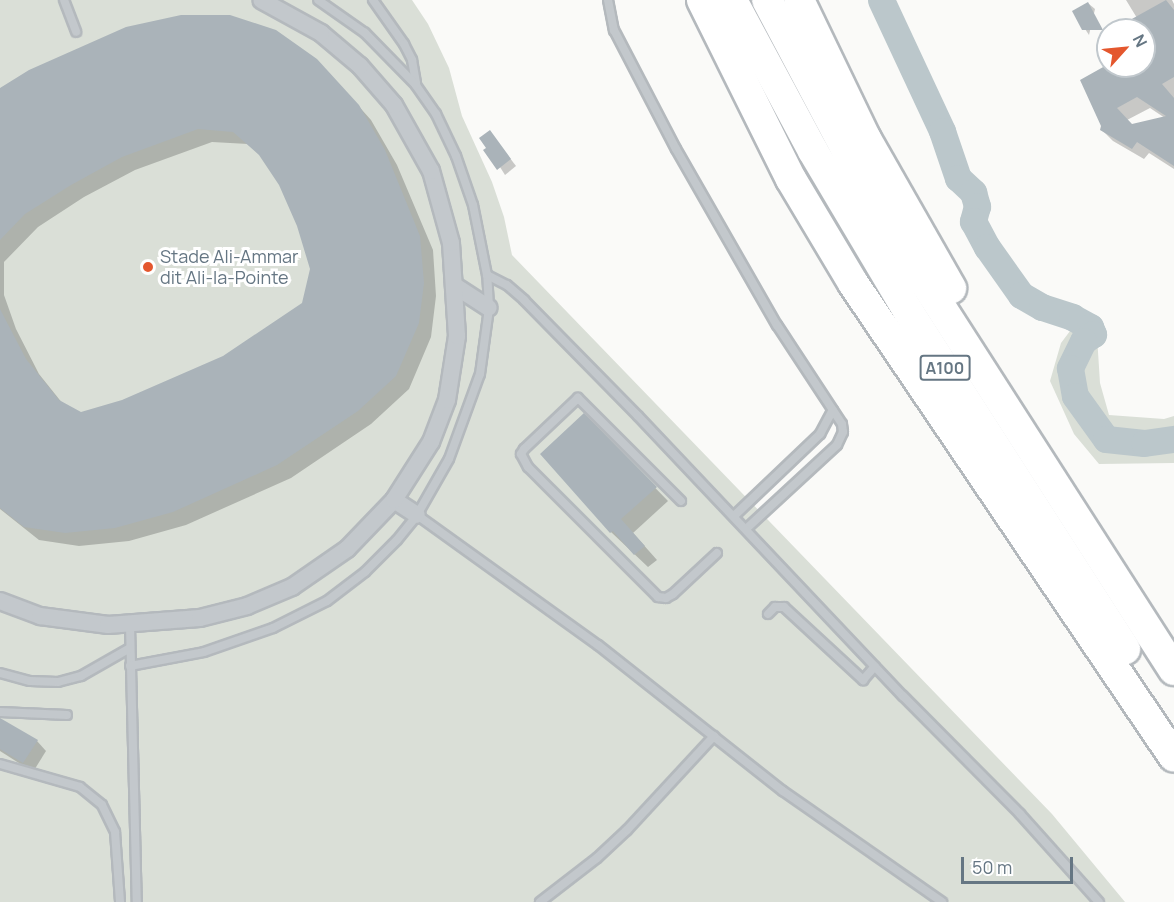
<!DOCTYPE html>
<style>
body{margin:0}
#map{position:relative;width:1174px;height:902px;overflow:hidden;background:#fafaf8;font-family:Manrope,sans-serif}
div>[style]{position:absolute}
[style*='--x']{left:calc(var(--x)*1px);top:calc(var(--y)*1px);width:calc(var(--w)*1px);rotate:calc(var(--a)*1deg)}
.green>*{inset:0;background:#dadfd7}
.shadow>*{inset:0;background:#0003}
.river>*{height:27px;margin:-13.5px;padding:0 13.5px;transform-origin:13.5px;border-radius:13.5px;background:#bbc7cb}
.building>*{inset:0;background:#aab3b9}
.roads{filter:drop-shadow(2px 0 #b4b9bd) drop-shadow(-2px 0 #b4b9bd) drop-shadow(0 2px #b4b9bd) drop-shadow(0 -2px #b4b9bd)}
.lane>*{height:8px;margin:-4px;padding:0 4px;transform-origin:4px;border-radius:4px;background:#c3c8cc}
.street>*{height:16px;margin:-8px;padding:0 8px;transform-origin:8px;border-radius:8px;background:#c3c8cc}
.highway>*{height:30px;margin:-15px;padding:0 15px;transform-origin:15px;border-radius:15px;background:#fff}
.dots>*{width:16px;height:16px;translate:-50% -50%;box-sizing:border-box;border:3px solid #fff;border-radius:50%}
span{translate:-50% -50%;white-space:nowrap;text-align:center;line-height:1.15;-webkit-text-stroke:6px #fff;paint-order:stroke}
.shield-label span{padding:2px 4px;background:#fff;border:2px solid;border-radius:4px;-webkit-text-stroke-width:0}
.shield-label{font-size:16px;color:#657683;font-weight:700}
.poi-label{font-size:18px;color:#657683}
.left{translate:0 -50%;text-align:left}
.north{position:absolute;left:1096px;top:18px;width:60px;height:60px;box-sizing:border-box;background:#fff;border:2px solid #c1c8cd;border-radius:50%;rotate:63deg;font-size:16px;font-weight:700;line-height:24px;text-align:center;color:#657683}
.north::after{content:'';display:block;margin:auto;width:21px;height:27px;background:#e4572e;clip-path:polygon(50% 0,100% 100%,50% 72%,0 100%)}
.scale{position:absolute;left:961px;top:857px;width:112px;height:27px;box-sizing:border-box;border:3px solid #657683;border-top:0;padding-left:8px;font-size:18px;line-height:21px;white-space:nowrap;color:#657683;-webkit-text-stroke:4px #fff;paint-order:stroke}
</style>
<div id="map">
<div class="green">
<i style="clip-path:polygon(0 0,412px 0,428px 24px,449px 68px,462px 116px,492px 182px,504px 217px,512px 255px,1052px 814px,1125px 902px,0 902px)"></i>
<i style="clip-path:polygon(1070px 331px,1097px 336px,1100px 383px,1109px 415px,1164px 419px,1174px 416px,1174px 463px,1099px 464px,1074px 434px,1050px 381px,1061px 343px)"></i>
</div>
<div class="shadow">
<i style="clip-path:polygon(evenodd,1126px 0,1172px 0,1174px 4px,1174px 169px,1149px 153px,1144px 159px,1113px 141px,1101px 129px,1103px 126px,1082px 80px,1108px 66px,1144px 66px,1144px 30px,1115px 30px,1137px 18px,1126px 0,1150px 108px,1165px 118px,1132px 125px,1127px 120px,1150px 108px)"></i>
<i style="clip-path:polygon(1089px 4px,1095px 9px,1089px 35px,1074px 12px)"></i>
<i style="clip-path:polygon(evenodd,329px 73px,371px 120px,397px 165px,433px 250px,436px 296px,431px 337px,409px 389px,371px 424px,291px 478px,186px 525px,129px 541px,79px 546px,39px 540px,0 509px,0 90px,329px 73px,212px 142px,248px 144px,262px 157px,280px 185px,299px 226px,311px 269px,303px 304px,224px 358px,123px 401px,81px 414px,63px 404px,39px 374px,16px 329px,4px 295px,4px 262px,38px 227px,84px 197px,135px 170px,212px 142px)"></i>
<i style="clip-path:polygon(490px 132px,516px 166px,505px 175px,488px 148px)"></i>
<i style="clip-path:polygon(584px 415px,668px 501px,633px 533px,657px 560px,648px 567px,611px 532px,542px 454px)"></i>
<i style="clip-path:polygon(0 722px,37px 741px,46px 751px,33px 772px,0 751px)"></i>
</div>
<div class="river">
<i style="--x:881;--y:0;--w:145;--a:65"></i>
<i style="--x:942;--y:131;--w:50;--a:71.2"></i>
<i style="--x:958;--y:178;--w:21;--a:43"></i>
<i style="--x:973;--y:192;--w:15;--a:74"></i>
<i style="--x:977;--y:206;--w:16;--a:105"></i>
<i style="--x:973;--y:221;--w:30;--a:62"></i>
<i style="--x:987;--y:247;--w:59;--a:54.7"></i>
<i style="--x:1021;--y:295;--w:24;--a:30"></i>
<i style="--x:1042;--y:307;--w:32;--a:18"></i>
<i style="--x:1072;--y:317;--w:21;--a:29"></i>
<i style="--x:1090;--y:327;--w:8;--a:67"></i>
<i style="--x:1093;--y:334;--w:12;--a:145"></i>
<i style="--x:1083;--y:341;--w:30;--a:116"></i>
<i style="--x:1070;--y:368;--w:28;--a:80"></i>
<i style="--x:1075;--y:396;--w:53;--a:54.2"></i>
<i style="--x:1106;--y:439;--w:38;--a:6"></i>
<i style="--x:1144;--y:443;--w:30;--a:-8"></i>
</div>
<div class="building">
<i style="clip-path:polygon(evenodd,1166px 0,1174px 10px,1174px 77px,1162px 84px,1174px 98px,1174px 166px,1137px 142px,1132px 149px,1100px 130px,1101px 126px,1080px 80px,1105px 66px,1144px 66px,1144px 30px,1112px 30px,1166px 0,1137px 97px,1166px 116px,1132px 124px,1117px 108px,1137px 97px)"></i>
<i style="clip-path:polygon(1088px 2px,1103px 30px,1082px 30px,1072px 11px)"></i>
<i style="clip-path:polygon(181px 15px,230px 15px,276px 30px,317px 59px,359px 105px,385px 150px,420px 236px,424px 283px,419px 323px,396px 376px,358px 411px,277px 465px,173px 512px,115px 528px,65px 533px,24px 527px,0 508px,0 309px,26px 359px,59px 400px,81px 412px,122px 400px,223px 356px,302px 303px,310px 269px,297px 226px,279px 185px,259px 155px,233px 132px,198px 129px,122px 157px,71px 185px,25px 214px,0 240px,0 88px,29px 70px,126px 27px)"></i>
<i style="clip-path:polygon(490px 130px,511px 159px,497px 170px,483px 150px,486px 148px,479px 138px)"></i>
<i style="clip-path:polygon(584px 413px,657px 487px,621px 519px,645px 546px,634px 555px,613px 531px,610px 533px,540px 454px)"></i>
<i style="clip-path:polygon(0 718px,38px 740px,23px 763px,0 749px)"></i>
</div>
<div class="roads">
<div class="lane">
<i style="--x:64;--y:0;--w:34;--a:69"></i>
<i style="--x:373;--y:0;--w:54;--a:54.8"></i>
<i style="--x:404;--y:44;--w:18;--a:63"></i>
<i style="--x:412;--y:60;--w:23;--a:80"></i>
<i style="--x:608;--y:0;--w:31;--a:79"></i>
<i style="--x:614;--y:30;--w:134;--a:62.5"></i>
<i style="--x:676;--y:149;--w:203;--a:60.2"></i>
<i style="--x:777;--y:325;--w:118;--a:56.7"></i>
<i style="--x:842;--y:424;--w:8;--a:83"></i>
<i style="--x:843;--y:432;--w:14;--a:115"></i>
<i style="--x:837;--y:445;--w:124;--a:137.3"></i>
<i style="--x:487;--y:275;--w:22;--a:27"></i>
<i style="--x:507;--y:285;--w:23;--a:41"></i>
<i style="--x:524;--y:300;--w:163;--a:45.5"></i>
<i style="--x:638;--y:416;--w:386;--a:46.6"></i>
<i style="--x:903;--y:696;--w:166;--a:45.2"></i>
<i style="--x:1020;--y:814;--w:118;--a:48.1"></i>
<i style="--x:681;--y:501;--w:146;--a:-135"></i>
<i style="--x:578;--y:398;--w:74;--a:136.6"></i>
<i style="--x:524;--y:449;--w:6;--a:121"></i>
<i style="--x:521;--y:454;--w:15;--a:62"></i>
<i style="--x:528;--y:467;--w:184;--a:45"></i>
<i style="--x:658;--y:597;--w:8;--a:7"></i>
<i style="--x:666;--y:598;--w:8;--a:-30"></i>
<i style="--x:673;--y:594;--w:60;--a:-43"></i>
<i style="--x:417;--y:515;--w:223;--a:35.7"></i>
<i style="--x:598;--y:645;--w:236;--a:38.3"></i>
<i style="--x:783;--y:791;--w:194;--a:34.9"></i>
<i style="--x:734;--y:516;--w:119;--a:-43.6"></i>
<i style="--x:820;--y:434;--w:27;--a:-62"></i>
<i style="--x:768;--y:614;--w:10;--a:-45"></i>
<i style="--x:775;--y:607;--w:9;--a:0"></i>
<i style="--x:784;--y:607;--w:108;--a:42.7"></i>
<i style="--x:863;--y:680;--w:18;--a:-49"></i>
<i style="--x:130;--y:625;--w:277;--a:88.6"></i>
<i style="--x:130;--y:666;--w:75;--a:-10.7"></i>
<i style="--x:204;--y:652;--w:73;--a:-19.2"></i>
<i style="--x:273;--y:628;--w:60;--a:-26.6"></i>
<i style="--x:327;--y:601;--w:48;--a:-37.3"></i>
<i style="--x:365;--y:572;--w:45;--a:-45"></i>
<i style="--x:397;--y:540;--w:32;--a:-51"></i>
<i style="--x:417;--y:515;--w:64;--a:-60.3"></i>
<i style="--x:449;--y:459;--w:90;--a:-70"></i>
<i style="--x:480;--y:374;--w:67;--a:-82.2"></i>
<i style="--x:489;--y:308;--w:33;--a:-93"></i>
<i style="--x:487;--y:275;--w:71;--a:-101.3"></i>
<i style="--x:473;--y:205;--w:52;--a:-109.1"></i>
<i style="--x:456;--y:156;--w:47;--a:-115.5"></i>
<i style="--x:436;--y:114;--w:35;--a:-125"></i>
<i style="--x:416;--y:85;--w:73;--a:-134.4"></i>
<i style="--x:365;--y:33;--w:57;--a:-144.9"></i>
<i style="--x:0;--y:673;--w:31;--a:15"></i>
<i style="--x:30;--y:681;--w:28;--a:2"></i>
<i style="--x:58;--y:682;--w:24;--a:-15"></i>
<i style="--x:81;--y:676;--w:56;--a:-29.7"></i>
<i style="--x:0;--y:712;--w:67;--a:2.6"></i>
<i style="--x:0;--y:764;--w:83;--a:16"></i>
<i style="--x:80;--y:787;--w:28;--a:39"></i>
<i style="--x:102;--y:805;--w:30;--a:64"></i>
<i style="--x:115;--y:832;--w:70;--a:85.9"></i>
<i style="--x:540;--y:902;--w:72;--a:-37.7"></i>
<i style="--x:597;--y:858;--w:41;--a:-43"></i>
<i style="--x:627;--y:830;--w:128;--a:-47.2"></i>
</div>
<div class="street">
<i style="--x:455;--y:286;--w:40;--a:32.9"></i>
<i style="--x:394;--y:500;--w:27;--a:33"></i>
<i style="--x:0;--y:601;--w:43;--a:20.6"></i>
<i style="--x:40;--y:616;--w:69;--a:7.5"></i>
<i style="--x:108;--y:625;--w:92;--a:-4.4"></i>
<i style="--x:200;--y:618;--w:49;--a:-14.3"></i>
<i style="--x:247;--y:606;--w:49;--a:-22.9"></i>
<i style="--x:292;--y:587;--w:67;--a:-34.6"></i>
<i style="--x:347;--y:549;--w:68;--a:-46.2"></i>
<i style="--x:394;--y:500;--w:69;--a:-57.5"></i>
<i style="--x:431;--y:442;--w:45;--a:-69.1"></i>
<i style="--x:447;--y:400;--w:65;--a:-81.1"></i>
<i style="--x:457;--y:336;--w:93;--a:-93.7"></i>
<i style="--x:451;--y:243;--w:75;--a:-105.5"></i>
<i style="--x:431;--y:171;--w:76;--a:-119.3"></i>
<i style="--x:394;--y:105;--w:52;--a:-131.1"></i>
<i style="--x:360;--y:66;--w:51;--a:-139.8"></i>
<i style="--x:321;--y:33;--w:68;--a:-151.2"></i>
</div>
<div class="highway">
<i style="--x:702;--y:0;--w:200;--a:63.6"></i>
<i style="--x:791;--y:179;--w:121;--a:59.2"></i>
<i style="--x:853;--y:283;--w:572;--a:55.89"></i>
<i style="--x:732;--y:0;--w:171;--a:61.8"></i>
<i style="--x:813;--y:151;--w:186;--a:59.3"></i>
<i style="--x:908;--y:311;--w:402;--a:57.3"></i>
<i style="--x:767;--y:0;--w:178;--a:62.1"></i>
<i style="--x:850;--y:157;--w:128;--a:59.4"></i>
<i style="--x:915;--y:267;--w:479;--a:57.3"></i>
<i style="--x:799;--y:0;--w:154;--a:64.3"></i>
<i style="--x:866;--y:139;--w:172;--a:60.3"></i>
</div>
</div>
<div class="dots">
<i style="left:148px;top:267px;background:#e4572e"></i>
</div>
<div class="shield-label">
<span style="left:945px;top:368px">A100</span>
</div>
<div class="poi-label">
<span class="left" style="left:160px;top:267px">Stade Ali-Ammar<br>dit Ali-la-Pointe</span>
</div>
<div class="north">N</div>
<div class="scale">50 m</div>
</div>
